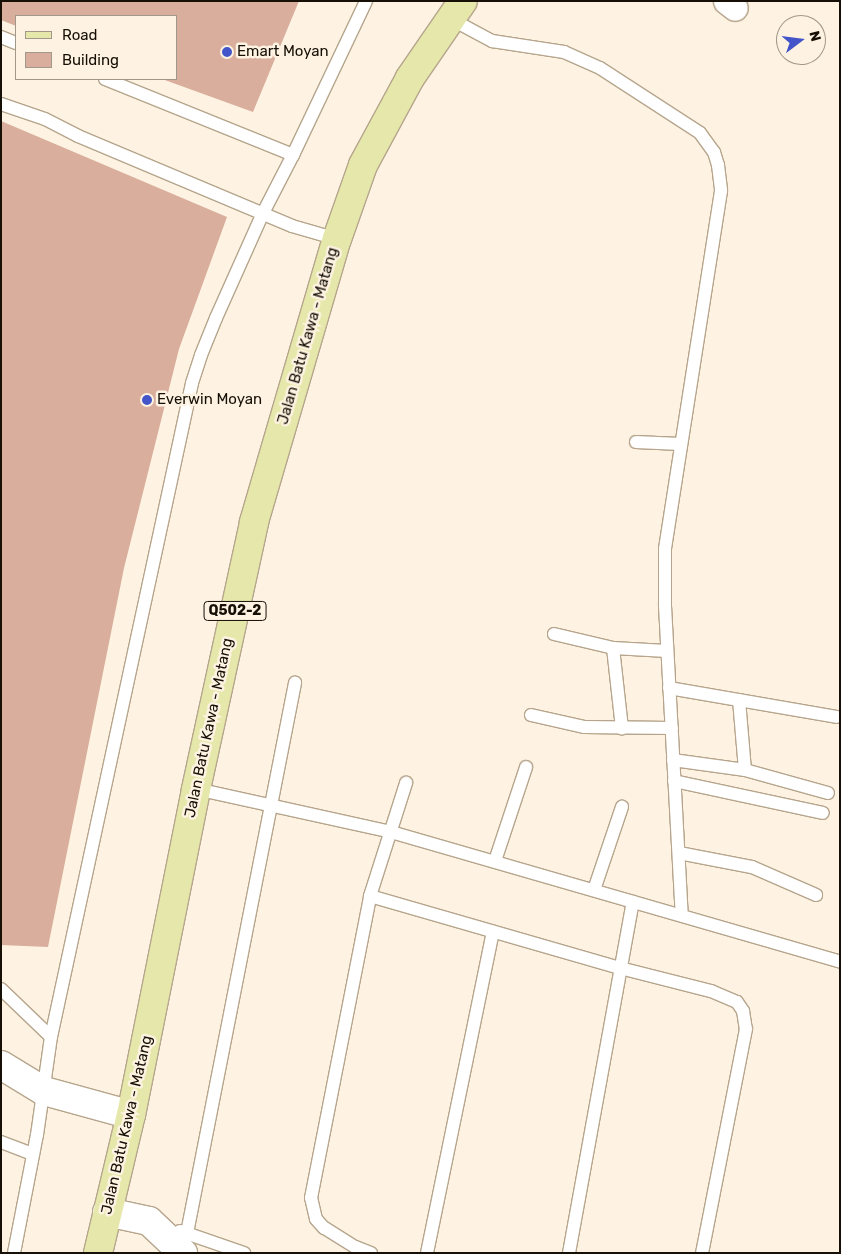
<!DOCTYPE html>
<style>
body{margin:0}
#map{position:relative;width:841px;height:1254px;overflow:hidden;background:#fef3e2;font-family:Rubik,sans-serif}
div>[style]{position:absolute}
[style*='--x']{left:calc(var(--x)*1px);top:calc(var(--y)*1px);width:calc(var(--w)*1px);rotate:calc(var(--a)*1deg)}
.building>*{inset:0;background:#d9ae9c}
.roads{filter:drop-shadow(1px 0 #b6a58c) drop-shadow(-1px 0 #b6a58c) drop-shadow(0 1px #b6a58c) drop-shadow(0 -1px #b6a58c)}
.lane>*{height:12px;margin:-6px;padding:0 6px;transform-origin:6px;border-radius:6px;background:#fff}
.street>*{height:25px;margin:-12.5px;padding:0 12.5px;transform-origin:12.5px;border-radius:12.5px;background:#fff}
.secondary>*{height:28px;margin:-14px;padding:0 14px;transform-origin:14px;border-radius:14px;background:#fff}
.primary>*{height:28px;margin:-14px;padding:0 14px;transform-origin:14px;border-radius:14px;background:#e5e8aa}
.dots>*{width:14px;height:14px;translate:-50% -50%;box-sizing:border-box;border:2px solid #fef3e2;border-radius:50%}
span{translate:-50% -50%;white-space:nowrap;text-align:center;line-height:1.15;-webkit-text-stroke:5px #fef3e2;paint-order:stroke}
.shield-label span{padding:1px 4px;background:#fef3e2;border:1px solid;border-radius:4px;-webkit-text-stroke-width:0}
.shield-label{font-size:14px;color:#150f06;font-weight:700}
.poi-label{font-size:15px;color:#150f06}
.left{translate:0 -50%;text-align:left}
.street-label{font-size:15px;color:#150f06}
.frame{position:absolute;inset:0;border:2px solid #150f06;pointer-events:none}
.legend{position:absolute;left:15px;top:15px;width:162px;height:65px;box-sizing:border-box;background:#fef3e2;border:1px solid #a1988a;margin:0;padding:6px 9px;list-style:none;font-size:15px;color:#150f06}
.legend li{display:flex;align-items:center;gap:10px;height:25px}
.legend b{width:25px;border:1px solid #a1988a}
.north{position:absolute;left:776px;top:15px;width:50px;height:50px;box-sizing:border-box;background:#fef3e2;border:1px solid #a1988a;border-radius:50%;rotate:75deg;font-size:14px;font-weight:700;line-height:20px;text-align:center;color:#150f06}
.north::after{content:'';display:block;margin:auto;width:18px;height:22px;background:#4355c9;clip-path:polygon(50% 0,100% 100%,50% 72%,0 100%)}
</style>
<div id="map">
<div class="building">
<i style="clip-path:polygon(1px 1px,299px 1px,253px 112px,162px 79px,176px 79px,176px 16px,16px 16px,16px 26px,1px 20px)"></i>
<i style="clip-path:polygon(1px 121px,227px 217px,179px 349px,124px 568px,48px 947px,1px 945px)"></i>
</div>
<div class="roads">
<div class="lane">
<i style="--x:451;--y:19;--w:47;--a:28.2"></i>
<i style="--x:492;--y:41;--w:73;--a:8.7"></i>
<i style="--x:564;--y:52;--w:39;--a:24"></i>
<i style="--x:600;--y:68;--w:119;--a:33"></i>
<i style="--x:700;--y:133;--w:24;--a:54"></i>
<i style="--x:714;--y:152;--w:14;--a:73"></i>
<i style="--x:718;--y:165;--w:26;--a:83"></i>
<i style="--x:721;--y:191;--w:362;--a:98.9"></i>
<i style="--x:665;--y:549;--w:57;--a:90"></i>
<i style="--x:665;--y:606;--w:309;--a:86.9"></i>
<i style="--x:1;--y:37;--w:16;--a:22"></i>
<i style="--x:105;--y:79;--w:203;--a:22"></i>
<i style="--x:293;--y:155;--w:170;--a:-64.6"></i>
<i style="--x:1;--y:104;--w:46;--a:18.8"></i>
<i style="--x:45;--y:119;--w:37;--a:27"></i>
<i style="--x:78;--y:136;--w:232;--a:22.8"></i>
<i style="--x:292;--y:226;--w:47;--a:16.1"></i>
<i style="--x:636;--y:442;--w:44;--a:2.6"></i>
<i style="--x:554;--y:634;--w:61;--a:13.3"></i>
<i style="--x:613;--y:648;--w:54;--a:3.2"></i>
<i style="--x:613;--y:648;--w:81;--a:83.6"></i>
<i style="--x:669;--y:688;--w:170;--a:9.8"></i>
<i style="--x:739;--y:700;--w:70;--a:85.1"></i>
<i style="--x:745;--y:770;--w:86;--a:15.5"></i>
<i style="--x:531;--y:715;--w:54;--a:12.8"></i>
<i style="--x:584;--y:727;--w:88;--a:0.7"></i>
<i style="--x:673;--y:760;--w:73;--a:7.9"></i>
<i style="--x:674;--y:781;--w:152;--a:12.1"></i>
<i style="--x:196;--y:789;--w:200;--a:12.4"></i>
<i style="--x:391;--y:832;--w:467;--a:16.1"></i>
<i style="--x:679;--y:853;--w:74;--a:10.9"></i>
<i style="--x:752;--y:867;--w:70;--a:23.6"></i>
<i style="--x:495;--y:861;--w:99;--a:-71.7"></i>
<i style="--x:594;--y:890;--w:88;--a:-71.4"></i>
<i style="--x:370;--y:896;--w:260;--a:16.1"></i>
<i style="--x:620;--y:968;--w:94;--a:14.2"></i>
<i style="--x:711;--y:991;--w:28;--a:23"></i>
<i style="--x:737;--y:1002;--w:11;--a:56"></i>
<i style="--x:743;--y:1011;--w:18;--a:81"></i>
<i style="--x:746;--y:1029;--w:228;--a:101.1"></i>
<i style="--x:1;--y:989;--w:69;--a:43.8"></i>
<i style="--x:1;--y:1142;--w:34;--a:21"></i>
<i style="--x:180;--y:1231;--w:68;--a:19"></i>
<i style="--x:187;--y:1233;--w:561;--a:-78.89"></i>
<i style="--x:14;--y:1253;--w:120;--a:-79"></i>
<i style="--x:37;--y:1135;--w:99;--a:-81.9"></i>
<i style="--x:51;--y:1037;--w:669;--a:-77.83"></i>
<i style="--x:192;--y:383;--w:29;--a:-72"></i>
<i style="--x:201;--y:355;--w:40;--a:-68"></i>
<i style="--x:216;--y:318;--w:115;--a:-65.9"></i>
<i style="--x:263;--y:213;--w:65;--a:-62.7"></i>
<i style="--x:371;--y:1253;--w:17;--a:-159"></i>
<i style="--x:355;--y:1247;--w:36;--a:-148"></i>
<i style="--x:324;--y:1228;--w:12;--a:-132"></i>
<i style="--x:316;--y:1219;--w:22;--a:-103"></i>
<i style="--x:311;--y:1198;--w:308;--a:-78.9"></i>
<i style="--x:370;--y:896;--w:119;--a:-72.3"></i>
<i style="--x:427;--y:1253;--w:328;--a:-78.4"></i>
<i style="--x:569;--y:1253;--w:357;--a:-79.7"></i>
</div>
<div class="street">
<i style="--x:726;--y:1;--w:11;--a:38"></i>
</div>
<div class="secondary">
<i style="--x:1;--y:1065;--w:50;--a:31.2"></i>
<i style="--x:44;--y:1091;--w:90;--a:15.4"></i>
<i style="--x:107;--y:1212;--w:43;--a:12.1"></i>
<i style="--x:149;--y:1221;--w:47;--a:43.3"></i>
</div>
<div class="primary">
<i style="--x:98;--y:1253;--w:142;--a:-76.6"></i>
<i style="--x:131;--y:1115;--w:332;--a:-78.7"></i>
<i style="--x:196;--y:789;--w:273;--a:-77.7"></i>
<i style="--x:254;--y:522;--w:295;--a:-73.7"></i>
<i style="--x:337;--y:239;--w:78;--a:-70.6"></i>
<i style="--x:363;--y:165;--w:99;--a:-61.6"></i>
<i style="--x:410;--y:78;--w:93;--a:-55.5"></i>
</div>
</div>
<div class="dots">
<i style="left:227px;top:52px;background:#4355c9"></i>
<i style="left:147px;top:400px;background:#4355c9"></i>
</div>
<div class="shield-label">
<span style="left:235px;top:611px">Q502-2</span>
</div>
<div class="poi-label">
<span class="left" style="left:237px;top:52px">Emart Moyan</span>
<span class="left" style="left:157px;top:400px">Everwin Moyan</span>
</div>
<div class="street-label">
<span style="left:308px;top:336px;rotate:-74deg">Jalan Batu Kawa - Matang</span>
<span style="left:209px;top:728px;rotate:-78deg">Jalan Batu Kawa - Matang</span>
<span style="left:127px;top:1125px;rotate:-77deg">Jalan Batu Kawa - Matang</span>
</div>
<div class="frame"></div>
<ul class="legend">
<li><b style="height:6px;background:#e5e8aa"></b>Road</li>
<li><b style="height:14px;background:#d9ae9c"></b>Building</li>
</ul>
<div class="north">N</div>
</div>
